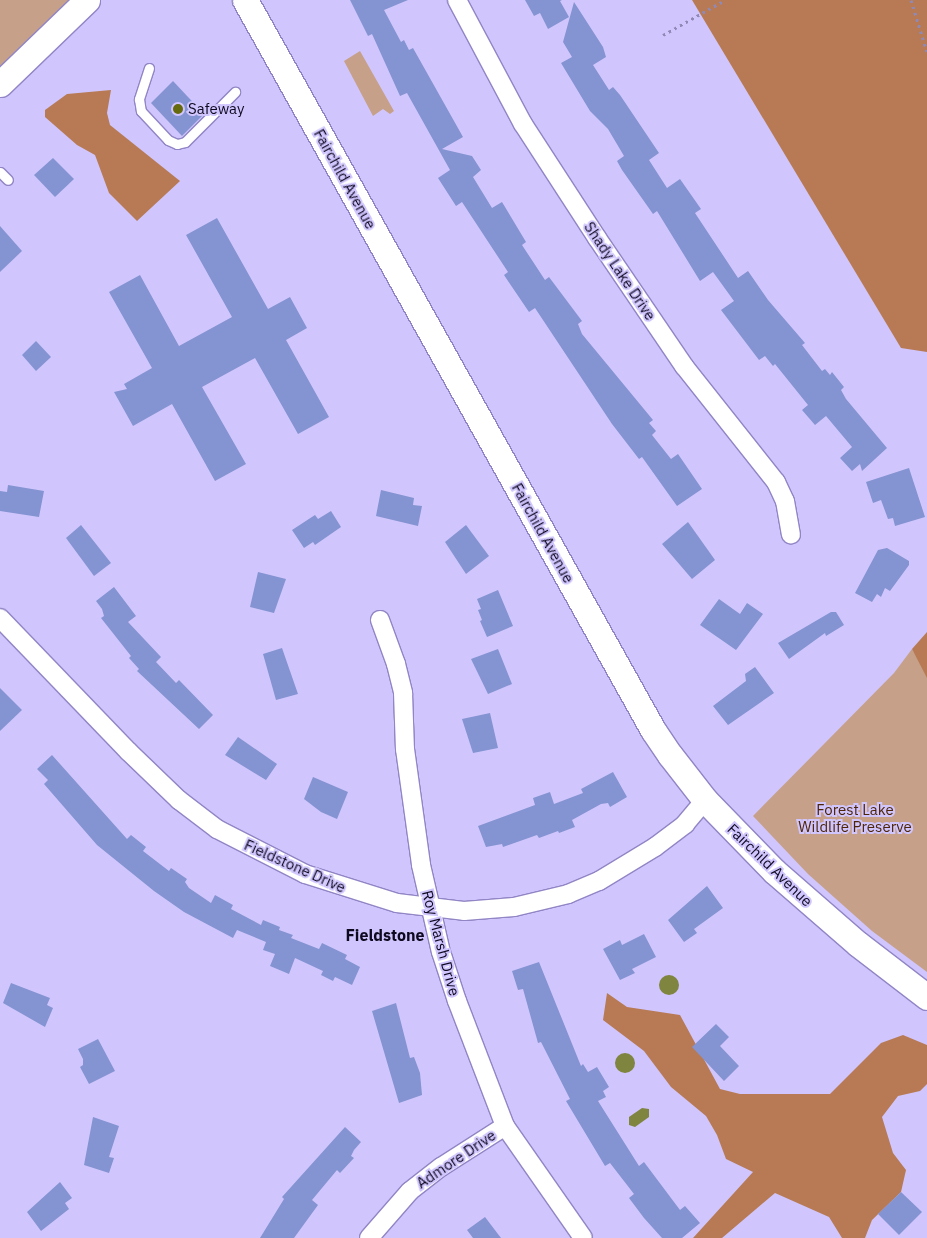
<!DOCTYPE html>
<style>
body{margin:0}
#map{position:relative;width:927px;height:1238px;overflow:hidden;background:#d0c6fd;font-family:"IBM Plex Sans",sans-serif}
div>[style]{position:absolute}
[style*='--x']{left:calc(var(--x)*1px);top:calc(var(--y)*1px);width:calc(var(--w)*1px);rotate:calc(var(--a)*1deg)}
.green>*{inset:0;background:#c6a089}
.forest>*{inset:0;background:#b77a54}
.water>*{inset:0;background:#7f843f}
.round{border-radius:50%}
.building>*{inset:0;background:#8493d1}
.path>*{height:3px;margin-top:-1.5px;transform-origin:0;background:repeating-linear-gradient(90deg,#9189b5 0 2.5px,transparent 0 6.5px)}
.roads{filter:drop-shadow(1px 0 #9285c5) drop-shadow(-1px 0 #9285c5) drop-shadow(0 1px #9285c5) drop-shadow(0 -1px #9285c5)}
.lane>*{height:9px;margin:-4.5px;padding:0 4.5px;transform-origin:4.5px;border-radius:4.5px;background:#fff}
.street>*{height:18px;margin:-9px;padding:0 9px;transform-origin:9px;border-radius:9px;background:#fff}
.secondary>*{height:25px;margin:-12.5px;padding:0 12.5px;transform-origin:12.5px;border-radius:12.5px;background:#fff}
.dots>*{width:14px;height:14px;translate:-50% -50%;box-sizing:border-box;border:2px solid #d0c6fd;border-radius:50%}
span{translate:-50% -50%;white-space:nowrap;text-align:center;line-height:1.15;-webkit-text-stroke:4px #d0c6fd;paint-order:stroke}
.poi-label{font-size:15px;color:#0f0920}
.left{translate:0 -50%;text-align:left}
.street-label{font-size:15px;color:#0f0920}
.park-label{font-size:15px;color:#4d2506}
.neighbourhood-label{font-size:16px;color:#0f0920;font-weight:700}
</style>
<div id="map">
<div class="green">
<i style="clip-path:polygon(0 0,73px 0,0 70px)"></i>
<i style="clip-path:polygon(360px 51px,394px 111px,390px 114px,383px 109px,373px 116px,344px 61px)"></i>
<i style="clip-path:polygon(927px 647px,927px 972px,872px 931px,808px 874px,753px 816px,894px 673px,912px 649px,917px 657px)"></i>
</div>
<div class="forest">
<i style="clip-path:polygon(692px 0,927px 0,927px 352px,901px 348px)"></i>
<i style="clip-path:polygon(111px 90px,107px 113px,110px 125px,180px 181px,137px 221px,109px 193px,95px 155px,77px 145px,45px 117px,45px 110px,67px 94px)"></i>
<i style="clip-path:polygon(927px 632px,927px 678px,912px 649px)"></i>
<i style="clip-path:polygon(607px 993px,627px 1007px,680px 1015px,720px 1089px,740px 1094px,830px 1094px,881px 1043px,903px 1035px,927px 1045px,927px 1084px,920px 1091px,898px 1096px,882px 1117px,893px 1153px,906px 1170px,901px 1192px,872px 1220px,865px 1238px,842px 1238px,829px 1217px,775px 1193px,722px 1238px,693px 1238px,753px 1172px,726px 1159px,717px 1135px,706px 1116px,671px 1087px,644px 1051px,603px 1020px)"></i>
</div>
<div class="water">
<i class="round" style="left:659px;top:975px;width:20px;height:20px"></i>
<i class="round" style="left:615px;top:1053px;width:20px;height:20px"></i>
<i style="clip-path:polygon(642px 1108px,649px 1109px,649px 1117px,635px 1127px,629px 1125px,629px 1117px)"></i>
</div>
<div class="building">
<i style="clip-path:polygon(350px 0,408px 0,384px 10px,401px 42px,404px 40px,409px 50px,413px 48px,463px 137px,442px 149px,472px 156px,481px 170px,473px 177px,492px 208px,502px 202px,526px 242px,522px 245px,545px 280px,549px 277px,582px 321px,578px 324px,582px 334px,653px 420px,649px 423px,656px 431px,652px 435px,671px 459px,678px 454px,702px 489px,677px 506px,642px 457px,639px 459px,612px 424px,535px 308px,529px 312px,504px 275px,508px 272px,462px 202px,456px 206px,438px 178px,450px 170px,407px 93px,400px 96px,372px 34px,368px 36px)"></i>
<i style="clip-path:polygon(525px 0,562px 0,560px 1px,569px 17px,548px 29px,540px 13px,534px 16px)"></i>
<i style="clip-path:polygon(574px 2px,603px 47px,606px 57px,593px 65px,609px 90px,613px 87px,620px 95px,659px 153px,649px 160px,667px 188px,680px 179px,701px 209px,695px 213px,738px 278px,748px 271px,768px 300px,805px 343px,802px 345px,822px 371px,825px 369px,830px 375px,832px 372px,844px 387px,841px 390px,846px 399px,887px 448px,862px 471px,860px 464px,852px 471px,840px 458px,852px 447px,826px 416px,815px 425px,802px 410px,808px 405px,775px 364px,773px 366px,765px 356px,759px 360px,721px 310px,734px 301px,713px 272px,700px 281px,657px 211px,653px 214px,622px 170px,617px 161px,624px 156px,608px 129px,590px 111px,561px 63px,572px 57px,563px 42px)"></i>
<i style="clip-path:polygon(173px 81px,204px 114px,182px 136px,151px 103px)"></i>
<i style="clip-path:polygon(53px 158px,74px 179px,55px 197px,34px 175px)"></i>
<i style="clip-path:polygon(217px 218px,268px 309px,290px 297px,307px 328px,286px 340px,329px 417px,298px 434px,255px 358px,202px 387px,246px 464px,215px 481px,172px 404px,133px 426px,114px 392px,127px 389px,124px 384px,152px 368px,109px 292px,140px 275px,179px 346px,232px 317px,186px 235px)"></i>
<i style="clip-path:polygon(0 226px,22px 251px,0 272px)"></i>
<i style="clip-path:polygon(36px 341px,51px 357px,36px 371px,22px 355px)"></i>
<i style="clip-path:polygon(909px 468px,925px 517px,895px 526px,893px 518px,888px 519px,881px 500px,873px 503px,866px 482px)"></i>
<i style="clip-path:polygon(8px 485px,44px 491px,39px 517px,0 511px,0 491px,7px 492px)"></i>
<i style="clip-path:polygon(381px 490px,414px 498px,413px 505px,422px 506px,418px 526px,376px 516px)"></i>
<i style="clip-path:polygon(331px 511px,341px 527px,315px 545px,313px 542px,304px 548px,292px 530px,315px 515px,318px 519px)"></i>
<i style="clip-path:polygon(688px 522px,715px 560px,692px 579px,662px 544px)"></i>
<i style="clip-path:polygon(81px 525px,111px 563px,94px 576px,66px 538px)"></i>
<i style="clip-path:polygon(466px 525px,489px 556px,466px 574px,445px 542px)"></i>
<i style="clip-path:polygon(887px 548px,909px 561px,909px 565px,890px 591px,885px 588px,881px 597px,877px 594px,872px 602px,855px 593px,878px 550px)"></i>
<i style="clip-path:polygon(258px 572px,286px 579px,274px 613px,250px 607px)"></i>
<i style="clip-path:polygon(114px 587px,136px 616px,128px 622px,161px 657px,156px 662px,176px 683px,179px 680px,213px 715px,199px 729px,137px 671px,139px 669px,129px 658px,131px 656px,101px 618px,104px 616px,102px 609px,96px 601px)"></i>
<i style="clip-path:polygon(498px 590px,513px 626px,487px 637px,480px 621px,482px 620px,478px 610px,481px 609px,477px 599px)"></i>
<i style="clip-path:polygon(719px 599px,740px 614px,747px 603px,763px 614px,736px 650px,700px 625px)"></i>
<i style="clip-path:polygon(831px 612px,836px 612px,844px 625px,826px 636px,825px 633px,789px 659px,778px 643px)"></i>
<i style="clip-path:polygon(282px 648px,298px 694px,276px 700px,263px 654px)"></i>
<i style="clip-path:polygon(498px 649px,512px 684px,488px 694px,471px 659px)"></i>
<i style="clip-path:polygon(755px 667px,774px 693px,728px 725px,713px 706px,746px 681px,745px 674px)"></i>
<i style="clip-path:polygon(0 688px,22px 710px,0 731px)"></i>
<i style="clip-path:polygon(490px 713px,498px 748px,473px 753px,462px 719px)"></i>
<i style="clip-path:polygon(238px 737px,277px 764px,266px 780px,225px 755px)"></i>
<i style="clip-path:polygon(52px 755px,127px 839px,131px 835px,146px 847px,143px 851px,169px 871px,171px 868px,187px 879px,185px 882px,189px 888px,211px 903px,215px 895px,233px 905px,231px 909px,261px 925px,263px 920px,280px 927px,279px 930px,293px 935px,291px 938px,319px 949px,322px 943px,347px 955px,345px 959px,360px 967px,352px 985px,335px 977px,333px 981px,321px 975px,323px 971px,295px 958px,289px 974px,270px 966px,275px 954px,263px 950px,266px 942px,237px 930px,233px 938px,184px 912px,154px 891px,97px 845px,44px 784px,48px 780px,37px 769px)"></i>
<i style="clip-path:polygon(613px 772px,627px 797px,610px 807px,608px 803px,601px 804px,572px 820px,575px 827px,559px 833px,558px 831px,539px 838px,537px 835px,503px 847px,502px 844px,486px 847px,478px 826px,535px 805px,533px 798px,550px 792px,554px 804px,583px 793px,581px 789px)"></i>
<i style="clip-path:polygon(313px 777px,348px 792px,337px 819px,321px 812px,304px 799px)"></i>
<i style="clip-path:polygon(707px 886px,723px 908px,694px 929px,697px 933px,684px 942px,668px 920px)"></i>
<i style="clip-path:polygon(644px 934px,656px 957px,632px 969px,635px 973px,620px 980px,603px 949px,620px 940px,622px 945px)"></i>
<i style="clip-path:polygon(539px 962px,581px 1066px,583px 1064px,588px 1072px,597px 1067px,609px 1087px,603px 1091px,606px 1097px,598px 1101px,639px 1166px,644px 1162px,680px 1210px,685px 1206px,700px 1223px,682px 1238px,662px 1238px,644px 1218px,629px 1198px,634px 1194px,610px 1163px,605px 1166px,566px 1101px,570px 1099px,541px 1042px,538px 1043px,523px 989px,518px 990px,512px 971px)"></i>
<i style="clip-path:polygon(11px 983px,50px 998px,47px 1005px,53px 1008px,45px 1027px,3px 1003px)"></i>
<i style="clip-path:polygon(396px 1003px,410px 1058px,414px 1057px,420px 1073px,422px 1095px,399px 1103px,372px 1011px)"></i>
<i style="clip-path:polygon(716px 1024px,729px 1037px,720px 1046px,739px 1066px,724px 1081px,692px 1047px)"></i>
<i style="clip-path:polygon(98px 1039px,115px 1071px,89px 1084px,80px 1067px,83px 1065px,83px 1059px,78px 1049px)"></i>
<i style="clip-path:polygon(93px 1117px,119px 1126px,109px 1157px,114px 1158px,109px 1173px,84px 1165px)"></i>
<i style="clip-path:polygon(345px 1127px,361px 1142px,354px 1150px,351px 1156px,354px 1158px,340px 1173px,337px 1170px,312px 1200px,318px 1205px,294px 1238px,260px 1238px,284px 1199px,282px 1197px)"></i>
<i style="clip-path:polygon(60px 1182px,72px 1198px,65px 1203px,69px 1209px,41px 1231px,27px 1212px)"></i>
<i style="clip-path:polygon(901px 1192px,922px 1212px,899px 1235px,878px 1214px)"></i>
<i style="clip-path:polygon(485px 1217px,501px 1238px,473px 1238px,467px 1230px)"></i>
</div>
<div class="path">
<i style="--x:911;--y:0;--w:54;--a:72.9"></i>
<i style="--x:663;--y:35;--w:71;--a:-29.4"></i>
</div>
<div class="roads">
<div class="lane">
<i style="--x:149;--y:68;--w:33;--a:108"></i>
<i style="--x:139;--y:99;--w:12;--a:81"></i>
<i style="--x:141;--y:111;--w:40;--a:47"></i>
<i style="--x:168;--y:140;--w:10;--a:24"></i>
<i style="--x:177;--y:144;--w:8;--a:-14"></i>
<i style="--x:185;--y:142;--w:71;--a:-45"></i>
<i style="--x:0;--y:172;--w:11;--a:45"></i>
</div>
<div class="street">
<i style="--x:457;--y:0;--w:140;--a:62"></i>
<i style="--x:523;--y:124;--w:136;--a:57"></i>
<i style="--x:597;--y:238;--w:155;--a:55.8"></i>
<i style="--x:684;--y:366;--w:148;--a:51.6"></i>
<i style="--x:776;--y:482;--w:21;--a:65"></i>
<i style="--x:785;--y:501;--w:34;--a:80"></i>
<i style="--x:0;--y:618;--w:185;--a:46.1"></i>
<i style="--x:128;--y:751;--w:71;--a:43.9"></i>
<i style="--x:179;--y:800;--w:48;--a:37.3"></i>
<i style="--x:217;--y:829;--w:99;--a:27.1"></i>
<i style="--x:305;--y:874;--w:96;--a:17.5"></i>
<i style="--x:397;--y:903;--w:67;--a:6.8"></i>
<i style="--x:464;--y:911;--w:50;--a:-4.6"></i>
<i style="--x:514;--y:907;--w:56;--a:-13.5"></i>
<i style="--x:568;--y:894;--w:34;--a:-23"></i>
<i style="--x:599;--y:881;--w:66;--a:-31.3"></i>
<i style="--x:655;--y:847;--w:38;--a:-37"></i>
<i style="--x:685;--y:824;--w:31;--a:-50"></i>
<i style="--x:380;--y:620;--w:47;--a:70"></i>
<i style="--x:396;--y:664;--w:30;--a:76"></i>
<i style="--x:403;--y:693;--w:56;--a:88"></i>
<i style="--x:405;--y:749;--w:117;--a:82.1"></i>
<i style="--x:421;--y:865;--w:89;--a:77.1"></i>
<i style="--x:441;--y:952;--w:52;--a:71.9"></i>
<i style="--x:457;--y:1001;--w:134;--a:69"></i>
<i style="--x:505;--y:1126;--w:136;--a:55.1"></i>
<i style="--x:369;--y:1238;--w:62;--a:-48.9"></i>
<i style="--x:410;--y:1191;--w:39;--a:-38"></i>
<i style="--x:441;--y:1167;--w:76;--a:-32.6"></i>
</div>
<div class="secondary">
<i style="--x:245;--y:0;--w:836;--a:60.8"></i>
<i style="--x:653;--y:730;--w:30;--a:56"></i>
<i style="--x:670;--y:755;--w:57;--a:52.1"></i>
<i style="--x:705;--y:800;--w:99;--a:45.8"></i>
<i style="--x:774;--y:871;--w:111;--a:41"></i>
<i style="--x:858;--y:944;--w:87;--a:37.5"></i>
<i style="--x:0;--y:84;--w:121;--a:-44"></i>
</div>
</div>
<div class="dots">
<i style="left:178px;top:109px;background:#656a0c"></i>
</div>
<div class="poi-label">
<span class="left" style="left:188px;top:109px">Safeway</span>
</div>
<div class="street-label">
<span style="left:345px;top:179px;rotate:61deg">Fairchild Avenue</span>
<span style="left:620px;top:271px;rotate:56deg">Shady Lake Drive</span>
<span style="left:543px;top:533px;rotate:61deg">Fairchild Avenue</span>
<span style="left:770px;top:865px;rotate:44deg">Fairchild Avenue</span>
<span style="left:295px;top:866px;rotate:24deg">Fieldstone Drive</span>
<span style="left:441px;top:943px;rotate:75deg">Roy Marsh Drive</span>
<span style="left:456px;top:1159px;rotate:-34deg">Admore Drive</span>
</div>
<div class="park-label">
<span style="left:855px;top:818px">Forest Lake<br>Wildlife Preserve</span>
</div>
<div class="neighbourhood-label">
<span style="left:385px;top:935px">Fieldstone</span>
</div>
</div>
